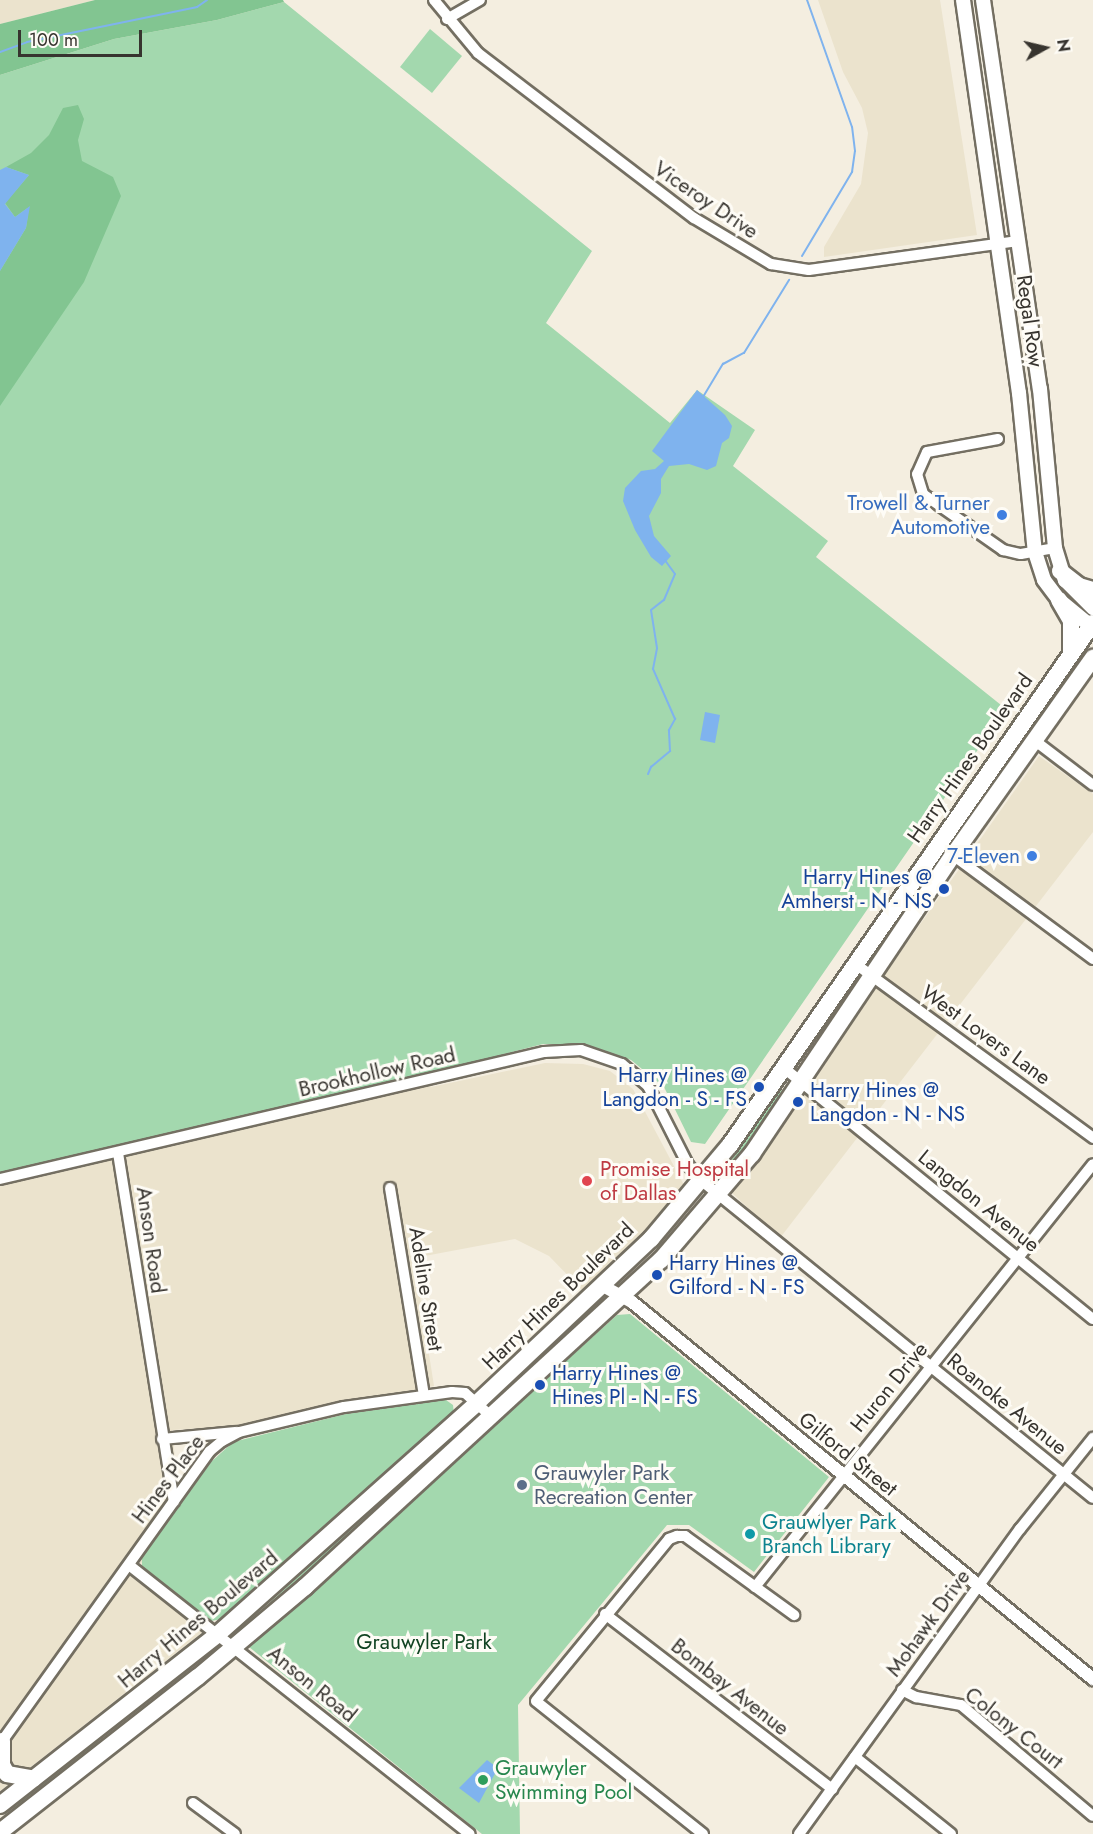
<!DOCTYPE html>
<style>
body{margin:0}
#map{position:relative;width:1093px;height:1834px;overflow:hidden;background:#f4eee0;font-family:Jost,sans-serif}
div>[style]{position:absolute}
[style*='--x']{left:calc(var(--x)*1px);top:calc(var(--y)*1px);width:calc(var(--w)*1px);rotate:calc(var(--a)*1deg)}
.built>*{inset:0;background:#ebe3cd}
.green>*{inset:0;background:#a3d8ae}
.forest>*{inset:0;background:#82c591}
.water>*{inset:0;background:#7fb3ee}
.stream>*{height:2px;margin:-1px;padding:0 1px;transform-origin:1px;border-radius:1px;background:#7fb3ee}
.roads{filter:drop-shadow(2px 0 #746f62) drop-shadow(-2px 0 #746f62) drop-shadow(0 2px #746f62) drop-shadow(0 -2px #746f62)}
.minor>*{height:10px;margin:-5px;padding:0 5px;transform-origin:5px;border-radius:5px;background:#fff}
.tertiary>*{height:12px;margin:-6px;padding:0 6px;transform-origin:6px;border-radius:6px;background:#fff}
.secondary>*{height:14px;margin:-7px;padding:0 7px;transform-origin:7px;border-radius:7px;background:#fff}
.primary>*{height:16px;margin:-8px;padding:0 8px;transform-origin:8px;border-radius:8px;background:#fff}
.dots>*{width:16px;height:16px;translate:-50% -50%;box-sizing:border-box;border:3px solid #fefcf6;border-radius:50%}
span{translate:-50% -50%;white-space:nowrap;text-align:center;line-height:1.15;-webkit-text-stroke:6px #fefcf6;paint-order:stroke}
.street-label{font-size:21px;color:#37342f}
.shop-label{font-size:21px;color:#366cbe}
.right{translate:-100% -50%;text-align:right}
.transit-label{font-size:21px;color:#164399}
.left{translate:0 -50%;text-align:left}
.health-label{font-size:21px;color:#be3a42}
.service-label{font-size:21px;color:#4e5e75}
.culture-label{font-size:21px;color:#0d838f}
.park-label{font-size:21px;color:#114322}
.leisure-label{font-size:21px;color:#27864d}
.north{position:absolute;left:1015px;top:18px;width:60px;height:60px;-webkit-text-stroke:4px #fefcf6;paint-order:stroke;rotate:82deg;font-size:16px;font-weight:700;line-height:24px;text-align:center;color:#37342f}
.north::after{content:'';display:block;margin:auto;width:21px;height:27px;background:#37342f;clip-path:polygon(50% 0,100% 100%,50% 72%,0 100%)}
.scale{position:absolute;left:18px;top:30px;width:124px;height:27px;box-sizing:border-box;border:3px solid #37342f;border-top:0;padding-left:8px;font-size:18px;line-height:21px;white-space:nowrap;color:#37342f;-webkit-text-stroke:4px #fefcf6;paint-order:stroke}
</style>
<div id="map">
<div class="built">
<i style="clip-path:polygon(0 0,95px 0,0 24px)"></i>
<i style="clip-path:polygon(818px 0,940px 0,977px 235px,824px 257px,824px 247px,861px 184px,868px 133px,862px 108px,843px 72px)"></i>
<i style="clip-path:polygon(1039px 756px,1093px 794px,1093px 832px,780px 1238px,731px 1192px)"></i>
<i style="clip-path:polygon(545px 1063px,583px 1064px,610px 1071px,633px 1089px,684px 1185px,632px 1246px,583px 1291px,549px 1256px,515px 1239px,414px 1258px,434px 1386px,236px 1426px,172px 1430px,180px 1504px,141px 1564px,214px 1623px,0 1791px,0 1172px,27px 1170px,427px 1074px,431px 1087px)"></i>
</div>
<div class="green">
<i style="clip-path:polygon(284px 2px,592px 251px,546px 323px,670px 423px,697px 390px,755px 430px,733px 466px,828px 541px,816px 557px,1006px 709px,705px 1144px,691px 1142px,664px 1087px,631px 1060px,585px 1044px,543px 1044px,373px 1088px,27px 1170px,0 1172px,0 75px,114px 39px,217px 20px)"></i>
<i style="clip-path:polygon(430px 29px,462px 56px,432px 93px,400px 67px)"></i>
<i style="clip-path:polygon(779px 1088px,782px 1090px,759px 1130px,725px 1175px,723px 1173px)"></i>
<i style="clip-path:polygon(593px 1305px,595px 1307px,557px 1348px,505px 1397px,499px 1391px)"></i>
<i style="clip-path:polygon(630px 1314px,829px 1477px,754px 1572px,689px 1525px,667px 1525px,518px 1705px,520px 1834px,482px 1834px,249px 1647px,617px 1315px)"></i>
<i style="clip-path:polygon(446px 1400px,453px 1405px,454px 1414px,222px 1619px,211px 1621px,142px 1566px,142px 1558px,211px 1462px,233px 1442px,346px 1414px)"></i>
<i style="clip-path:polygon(469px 1420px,471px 1423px,438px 1457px,245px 1630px,242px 1628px)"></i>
<i style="clip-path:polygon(96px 1740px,98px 1743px,56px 1781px,4px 1821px,2px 1818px,51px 1775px)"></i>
</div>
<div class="forest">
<i style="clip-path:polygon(95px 0,283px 0,284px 2px,217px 20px,114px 39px,0 75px,0 24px)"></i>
<i style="clip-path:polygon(78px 105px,84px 119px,78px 140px,82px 161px,113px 177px,121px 196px,84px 282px,0 406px,0 271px,26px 228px,29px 207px,15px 217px,5px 203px,29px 175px,6px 167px,31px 153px,49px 135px,63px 108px)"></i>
</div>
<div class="water">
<i style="clip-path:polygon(6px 167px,29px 175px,5px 204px,15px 217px,30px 206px,26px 228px,0 271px,0 170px)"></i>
<i style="clip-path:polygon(697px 390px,725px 415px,732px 426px,729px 438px,722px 443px,716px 466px,707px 470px,689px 464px,669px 466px,661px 479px,661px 493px,649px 516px,654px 536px,671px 556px,662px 566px,651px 557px,635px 530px,623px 501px,625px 488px,641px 471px,655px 469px,664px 461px,652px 451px)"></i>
<i style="clip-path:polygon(705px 712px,720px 715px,715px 743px,700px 740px)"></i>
<i style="clip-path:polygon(487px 1760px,498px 1768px,479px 1803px,459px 1788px)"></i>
</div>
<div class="stream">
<i style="--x:0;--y:52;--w:29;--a:-20"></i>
<i style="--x:27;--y:42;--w:174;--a:-11.6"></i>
<i style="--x:197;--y:7;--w:12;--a:-35"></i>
<i style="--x:802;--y:256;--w:98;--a:-59.2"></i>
<i style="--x:852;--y:172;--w:21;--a:-82"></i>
<i style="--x:855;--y:151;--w:24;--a:-97"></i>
<i style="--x:852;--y:127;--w:135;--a:-109.5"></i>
<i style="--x:703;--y:397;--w:39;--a:-59"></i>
<i style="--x:723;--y:364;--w:24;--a:-28"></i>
<i style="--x:744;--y:353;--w:86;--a:-58.3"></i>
<i style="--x:648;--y:774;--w:8;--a:-67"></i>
<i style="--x:651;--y:767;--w:25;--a:-40"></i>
<i style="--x:670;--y:751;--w:21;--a:-93"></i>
<i style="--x:669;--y:730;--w:13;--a:-61"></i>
<i style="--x:675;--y:719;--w:55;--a:-113.7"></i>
<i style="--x:653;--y:669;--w:21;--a:-79"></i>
<i style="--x:657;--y:648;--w:38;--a:-99"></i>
<i style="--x:651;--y:610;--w:16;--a:-38"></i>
<i style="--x:664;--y:600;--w:28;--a:-67"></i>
<i style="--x:675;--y:574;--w:17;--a:-126"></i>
</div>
<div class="roads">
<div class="minor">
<i style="--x:434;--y:0;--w:69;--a:50.3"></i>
<i style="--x:478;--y:53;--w:272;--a:37.4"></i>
<i style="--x:694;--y:218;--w:90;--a:30.9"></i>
<i style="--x:771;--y:264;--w:38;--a:9"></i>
<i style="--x:809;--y:270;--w:211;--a:-7.9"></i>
<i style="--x:447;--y:19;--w:38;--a:-30"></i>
<i style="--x:998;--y:439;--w:72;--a:169.6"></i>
<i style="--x:927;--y:452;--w:24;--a:114"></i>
<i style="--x:917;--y:474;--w:21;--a:73"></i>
<i style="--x:923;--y:494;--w:98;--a:35"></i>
<i style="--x:1003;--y:550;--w:18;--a:13"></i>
<i style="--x:1021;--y:554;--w:35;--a:-10"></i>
<i style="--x:1034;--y:740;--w:74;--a:37.3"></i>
<i style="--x:950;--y:853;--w:178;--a:36.5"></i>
<i style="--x:857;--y:965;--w:293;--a:36.2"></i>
<i style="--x:784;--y:1068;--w:398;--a:39.1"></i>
<i style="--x:118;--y:1153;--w:353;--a:80.9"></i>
<i style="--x:0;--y:1179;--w:559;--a:-13.14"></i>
<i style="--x:544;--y:1052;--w:37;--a:-3"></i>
<i style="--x:581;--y:1050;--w:43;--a:18.9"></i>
<i style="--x:622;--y:1064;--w:34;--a:40"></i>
<i style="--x:648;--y:1086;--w:89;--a:63.1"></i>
<i style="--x:688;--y:1165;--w:21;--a:49"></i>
<i style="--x:702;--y:1181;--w:503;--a:39.03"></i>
<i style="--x:390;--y:1188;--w:210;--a:80.7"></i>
<i style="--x:162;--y:1439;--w:74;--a:-5.4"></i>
<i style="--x:129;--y:1565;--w:434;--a:38.3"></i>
<i style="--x:755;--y:1587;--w:541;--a:-51.37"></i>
<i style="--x:605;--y:1614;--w:287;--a:37.6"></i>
<i style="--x:902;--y:1690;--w:16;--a:27"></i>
<i style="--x:916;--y:1697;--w:46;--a:10.1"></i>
<i style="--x:961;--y:1705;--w:172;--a:40.1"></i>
<i style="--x:0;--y:1744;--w:360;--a:-54.4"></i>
<i style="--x:210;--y:1451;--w:16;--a:-40"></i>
<i style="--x:222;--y:1441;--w:19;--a:-28"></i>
<i style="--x:239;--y:1432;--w:108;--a:-13.4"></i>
<i style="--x:344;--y:1407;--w:109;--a:-7.9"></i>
<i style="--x:452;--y:1392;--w:13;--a:4"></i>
<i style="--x:465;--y:1393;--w:36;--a:42"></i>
<i style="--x:855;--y:1757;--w:123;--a:38.7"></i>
<i style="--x:193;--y:1803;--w:52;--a:36.4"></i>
<i style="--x:703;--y:1834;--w:213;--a:-141.5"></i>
<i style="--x:536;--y:1701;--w:210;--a:-50.6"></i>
<i style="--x:669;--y:1539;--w:9;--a:-21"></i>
<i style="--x:677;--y:1536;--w:8;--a:0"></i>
<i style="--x:685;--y:1536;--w:135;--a:35.9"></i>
<i style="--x:799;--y:1834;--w:377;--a:-54.1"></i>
<i style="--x:1020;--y:1529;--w:117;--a:-51.3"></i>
</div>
<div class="tertiary">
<i style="--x:603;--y:1286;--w:33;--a:29"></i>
<i style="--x:632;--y:1302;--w:596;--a:39.28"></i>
</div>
<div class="secondary">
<i style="--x:963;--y:0;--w:397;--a:81.9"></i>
<i style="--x:1019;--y:393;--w:160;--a:84.3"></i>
<i style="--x:1035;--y:552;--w:29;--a:72"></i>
<i style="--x:1044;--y:580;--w:25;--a:53"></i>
<i style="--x:1059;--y:600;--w:44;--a:39.5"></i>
<i style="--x:983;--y:0;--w:393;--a:81.7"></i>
<i style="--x:1040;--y:389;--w:160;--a:84.6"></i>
<i style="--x:1055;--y:548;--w:34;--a:73"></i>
<i style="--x:1065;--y:580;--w:40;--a:45"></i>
</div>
<div class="primary">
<i style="--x:1060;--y:571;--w:24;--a:38"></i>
<i style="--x:1079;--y:586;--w:15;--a:16"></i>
<i style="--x:1059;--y:600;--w:24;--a:60"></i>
<i style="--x:1071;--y:621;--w:32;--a:90"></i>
<i style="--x:2;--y:1741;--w:24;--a:90"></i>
<i style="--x:2;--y:1765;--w:10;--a:61"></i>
<i style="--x:7;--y:1774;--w:27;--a:10"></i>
<i style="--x:0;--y:1805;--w:277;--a:-38.1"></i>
<i style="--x:218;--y:1634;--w:348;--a:-41.7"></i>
<i style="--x:478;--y:1402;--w:238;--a:-43.3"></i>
<i style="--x:651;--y:1239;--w:123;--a:-50"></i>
<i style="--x:730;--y:1145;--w:636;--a:-55.19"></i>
<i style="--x:0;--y:1832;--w:251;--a:-38.1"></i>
<i style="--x:198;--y:1677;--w:140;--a:-40.1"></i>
<i style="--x:305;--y:1587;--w:483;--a:-42.6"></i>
<i style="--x:661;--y:1260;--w:140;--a:-49.4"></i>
<i style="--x:752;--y:1154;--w:360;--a:-56.1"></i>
<i style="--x:953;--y:855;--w:242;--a:-54.6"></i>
</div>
</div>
<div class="dots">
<i style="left:1002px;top:515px;background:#3f7fe0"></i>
<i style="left:1032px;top:856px;background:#3f7fe0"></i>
<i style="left:944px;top:889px;background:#1a4fb4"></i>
<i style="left:759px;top:1087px;background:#1a4fb4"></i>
<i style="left:798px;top:1102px;background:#1a4fb4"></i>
<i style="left:587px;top:1181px;background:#e0444e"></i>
<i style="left:657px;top:1275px;background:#1a4fb4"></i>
<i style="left:540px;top:1385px;background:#1a4fb4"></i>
<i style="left:522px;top:1485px;background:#5c6f8a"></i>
<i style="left:750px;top:1534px;background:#0f9aa8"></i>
<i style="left:483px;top:1780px;background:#2e9e5b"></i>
</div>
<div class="street-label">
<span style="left:706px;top:200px;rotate:34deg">Viceroy Drive</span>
<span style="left:1030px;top:321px;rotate:82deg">Regal Row</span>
<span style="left:970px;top:758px;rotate:-55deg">Harry Hines Boulevard</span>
<span style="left:986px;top:1035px;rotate:36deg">West Lovers Lane</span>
<span style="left:377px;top:1072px;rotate:-13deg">Brookhollow Road</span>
<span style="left:979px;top:1201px;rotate:39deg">Langdon Avenue</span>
<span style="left:151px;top:1240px;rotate:82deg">Anson Road</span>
<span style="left:426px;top:1289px;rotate:81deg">Adeline Street</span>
<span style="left:558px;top:1296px;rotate:-44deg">Harry Hines Boulevard</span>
<span style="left:889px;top:1387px;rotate:-51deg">Huron Drive</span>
<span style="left:1007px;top:1404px;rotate:39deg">Roanoke Avenue</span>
<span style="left:848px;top:1454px;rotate:39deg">Gilford Street</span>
<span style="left:168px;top:1479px;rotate:-53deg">Hines Place</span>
<span style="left:198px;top:1619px;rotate:-40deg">Harry Hines Boulevard</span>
<span style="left:928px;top:1623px;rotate:-54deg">Mohawk Drive</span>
<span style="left:312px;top:1684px;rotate:39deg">Anson Road</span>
<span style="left:730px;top:1687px;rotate:38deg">Bombay Avenue</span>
<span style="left:1014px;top:1728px;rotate:38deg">Colony Court</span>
</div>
<div class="shop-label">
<span class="right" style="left:990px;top:515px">Trowell &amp; Turner<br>Automotive</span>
<span class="right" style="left:1020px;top:856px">7-Eleven</span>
</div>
<div class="transit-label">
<span class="right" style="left:932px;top:889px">Harry Hines @<br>Amherst - N - NS</span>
<span class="right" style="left:747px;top:1087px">Harry Hines @<br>Langdon - S - FS</span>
<span class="left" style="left:810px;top:1102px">Harry Hines @<br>Langdon - N - NS</span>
<span class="left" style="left:669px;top:1275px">Harry Hines @<br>Gilford - N - FS</span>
<span class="left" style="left:552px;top:1385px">Harry Hines @<br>Hines Pl - N - FS</span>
</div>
<div class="health-label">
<span class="left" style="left:600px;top:1181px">Promise Hospital<br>of Dallas</span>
</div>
<div class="service-label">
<span class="left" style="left:534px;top:1485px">Grauwyler Park<br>Recreation Center</span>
</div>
<div class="culture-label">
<span class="left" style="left:762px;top:1534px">Grauwlyer Park<br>Branch Library</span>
</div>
<div class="park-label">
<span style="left:424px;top:1642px">Grauwyler Park</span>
</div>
<div class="leisure-label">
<span class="left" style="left:495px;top:1780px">Grauwyler<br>Swimming Pool</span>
</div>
<div class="north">N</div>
<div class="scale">100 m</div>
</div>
